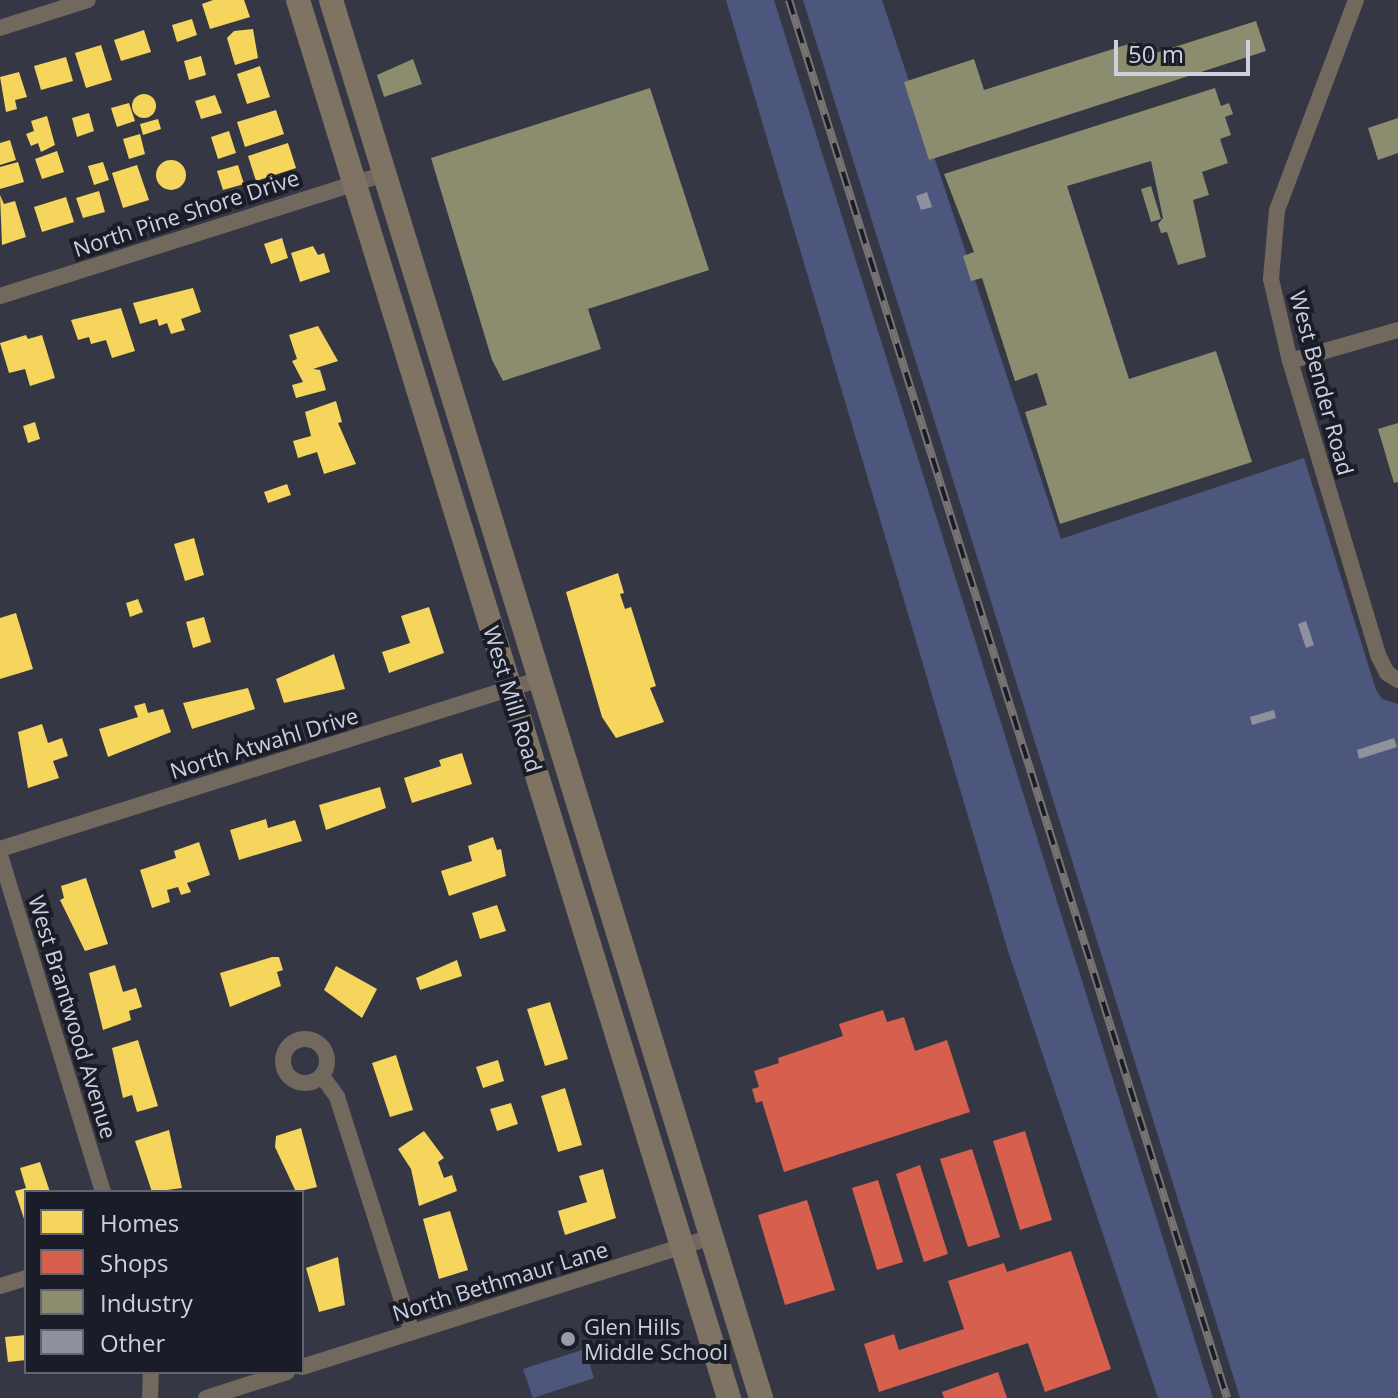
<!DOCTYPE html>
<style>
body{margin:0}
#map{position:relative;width:1398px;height:1398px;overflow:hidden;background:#353844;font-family:"Open Sans",sans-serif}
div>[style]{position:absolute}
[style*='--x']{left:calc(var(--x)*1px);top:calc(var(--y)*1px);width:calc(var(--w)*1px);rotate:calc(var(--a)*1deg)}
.green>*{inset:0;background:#4d577d}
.homes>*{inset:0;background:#f6d55c}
.round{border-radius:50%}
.shops>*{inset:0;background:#d6604d}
.industry>*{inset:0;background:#8c8c6e}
.building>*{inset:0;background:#8f919c}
.street>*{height:16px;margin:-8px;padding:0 8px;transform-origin:8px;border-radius:8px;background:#72685d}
.street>.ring{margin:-8px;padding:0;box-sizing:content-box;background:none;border:16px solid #72685d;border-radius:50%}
.secondary>*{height:24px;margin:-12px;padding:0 12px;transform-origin:12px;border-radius:12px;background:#7f7364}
.rail>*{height:8px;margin-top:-4px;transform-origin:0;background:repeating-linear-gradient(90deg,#1a1d27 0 15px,#787472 0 30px);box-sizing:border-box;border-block:2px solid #787472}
.dots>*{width:22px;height:22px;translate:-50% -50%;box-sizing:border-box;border:4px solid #1a1d27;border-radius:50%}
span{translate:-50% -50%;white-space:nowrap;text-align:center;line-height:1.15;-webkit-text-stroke:8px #1a1d27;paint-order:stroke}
.street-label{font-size:22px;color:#cdd1df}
.poi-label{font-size:22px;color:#cdd1df}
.left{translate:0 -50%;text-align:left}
.legend{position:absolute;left:24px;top:1190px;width:280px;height:184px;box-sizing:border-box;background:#1a1d27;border:2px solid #626571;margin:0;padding:10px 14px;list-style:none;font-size:24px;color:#cdd1df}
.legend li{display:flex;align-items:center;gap:16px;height:40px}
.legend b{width:40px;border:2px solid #626571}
.scale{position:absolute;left:1114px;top:40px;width:136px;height:36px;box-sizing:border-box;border:4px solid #cdd1df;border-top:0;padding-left:10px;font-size:24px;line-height:28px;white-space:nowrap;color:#cdd1df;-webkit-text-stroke:6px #1a1d27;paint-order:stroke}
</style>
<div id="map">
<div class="green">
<i style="clip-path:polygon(726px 0,774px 0,1213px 1398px,1158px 1398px,1008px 951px)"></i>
<i style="clip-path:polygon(803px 0,882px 0,1061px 539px,1304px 458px,1376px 690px,1382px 699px,1398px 704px,1398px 1398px,1240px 1398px)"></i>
<i style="clip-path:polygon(585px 1349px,594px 1378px,533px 1398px,523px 1369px)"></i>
</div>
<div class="homes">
<i style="clip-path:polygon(213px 0,244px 0,250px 17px,210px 29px,202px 4px)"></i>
<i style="clip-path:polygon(192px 19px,197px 35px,177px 42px,172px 25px)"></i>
<i style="clip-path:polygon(253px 29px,258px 58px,235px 65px,227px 38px,234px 31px)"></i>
<i style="clip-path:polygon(144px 30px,151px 52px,121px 61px,114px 40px)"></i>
<i style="clip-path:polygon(101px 45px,112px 80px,86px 88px,75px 53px)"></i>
<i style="clip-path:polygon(201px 56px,206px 75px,189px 80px,184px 61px)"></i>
<i style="clip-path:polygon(66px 57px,73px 81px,41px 90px,34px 66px)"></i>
<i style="clip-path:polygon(260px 66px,270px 97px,247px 104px,237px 74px)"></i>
<i style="clip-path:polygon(19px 72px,27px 97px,15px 100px,17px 109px,6px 112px,0 77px)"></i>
<i class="round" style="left:132px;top:94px;width:24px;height:24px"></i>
<i style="clip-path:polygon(215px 95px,222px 113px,201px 119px,195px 101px)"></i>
<i style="clip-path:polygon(129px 103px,135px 121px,117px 127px,111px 108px)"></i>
<i style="clip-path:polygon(276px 110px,284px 134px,245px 147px,237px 122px)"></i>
<i style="clip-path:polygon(89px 113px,94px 131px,77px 137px,72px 118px)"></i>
<i style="clip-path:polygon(47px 116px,55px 145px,41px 152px,38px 143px,31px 146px,26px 134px,34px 131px,31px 121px)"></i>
<i style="clip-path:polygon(158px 119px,161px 129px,143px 135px,140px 124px)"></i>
<i style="clip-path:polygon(229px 131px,236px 153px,218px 159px,211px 137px)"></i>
<i style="clip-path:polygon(140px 134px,145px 154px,129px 159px,123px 139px)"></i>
<i style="clip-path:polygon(10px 140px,16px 160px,0 165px,0 143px)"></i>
<i style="clip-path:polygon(288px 143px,296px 168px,256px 181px,248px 156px)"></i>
<i style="clip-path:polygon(57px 151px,64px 172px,42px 179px,35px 159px)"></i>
<i class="round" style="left:156px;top:160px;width:30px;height:30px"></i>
<i style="clip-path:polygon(18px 162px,24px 182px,0 189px,0 167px)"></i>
<i style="clip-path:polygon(103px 162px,109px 180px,94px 185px,88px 166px)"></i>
<i style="clip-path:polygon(137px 165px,149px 200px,123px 208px,112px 173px)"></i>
<i style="clip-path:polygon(238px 165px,244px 184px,223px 190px,217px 171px)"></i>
<i style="clip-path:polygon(99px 191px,105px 212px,83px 218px,76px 198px)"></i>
<i style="clip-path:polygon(0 195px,4px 204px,15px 201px,26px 237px,2px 245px)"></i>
<i style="clip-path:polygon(66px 197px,74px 222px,42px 232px,34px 207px)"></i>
<i style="clip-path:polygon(282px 238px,288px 258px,271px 264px,264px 244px)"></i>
<i style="clip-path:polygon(313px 246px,318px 255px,324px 253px,330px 272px,300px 282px,291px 253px)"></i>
<i style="clip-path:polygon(193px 288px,201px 312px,181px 319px,185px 330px,171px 334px,167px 323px,159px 326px,157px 319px,140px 324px,133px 303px)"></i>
<i style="clip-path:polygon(121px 308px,135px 351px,112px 358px,106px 340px,91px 344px,89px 337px,78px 340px,71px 320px)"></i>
<i style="clip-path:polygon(318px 326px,338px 361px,313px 369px,320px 370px,326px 390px,296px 398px,292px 385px,303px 382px,292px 361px,297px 359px,289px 335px)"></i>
<i style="clip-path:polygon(26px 335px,28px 339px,42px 335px,55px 378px,30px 386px,25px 369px,9px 373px,0 343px)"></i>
<i style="clip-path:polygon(336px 401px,342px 422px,338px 423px,356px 464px,324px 474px,317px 452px,298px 458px,293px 441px,311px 436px,305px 412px)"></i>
<i style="clip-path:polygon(35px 422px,40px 439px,28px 443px,23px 426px)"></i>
<i style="clip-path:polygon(287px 484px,291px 495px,268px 503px,264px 492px)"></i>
<i style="clip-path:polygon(194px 538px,204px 575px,185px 581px,174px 544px)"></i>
<i style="clip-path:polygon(618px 573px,624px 593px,620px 594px,625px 609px,631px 607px,656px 686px,650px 688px,664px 722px,616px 738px,602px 717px,566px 592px)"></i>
<i style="clip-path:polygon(138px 599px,143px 612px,130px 617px,126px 603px)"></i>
<i style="clip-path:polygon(429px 607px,444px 653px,389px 673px,382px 652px,410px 643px,401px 616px)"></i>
<i style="clip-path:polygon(16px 613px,33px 669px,0 679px,0 618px)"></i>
<i style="clip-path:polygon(204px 617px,211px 642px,193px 648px,186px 622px)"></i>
<i style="clip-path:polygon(334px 654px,345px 689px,284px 703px,276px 679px)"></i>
<i style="clip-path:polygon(248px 688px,255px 709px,192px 729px,183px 703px)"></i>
<i style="clip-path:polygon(145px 703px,148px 713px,163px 709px,171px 732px,108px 757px,99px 729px,138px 717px,134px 706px)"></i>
<i style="clip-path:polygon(42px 724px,48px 743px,62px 738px,68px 756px,53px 761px,59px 778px,28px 788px,18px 732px)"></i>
<i style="clip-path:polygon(462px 753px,472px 784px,412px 803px,404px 778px,441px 766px,439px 760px)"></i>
<i style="clip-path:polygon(380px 787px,386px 808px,326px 830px,319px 805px)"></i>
<i style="clip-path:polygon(266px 819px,268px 828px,295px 820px,302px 841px,239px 860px,230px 830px)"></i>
<i style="clip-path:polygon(493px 837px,497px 850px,501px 849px,506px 876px,449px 896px,441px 871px,472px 861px,468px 846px)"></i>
<i style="clip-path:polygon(199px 842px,210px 875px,187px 883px,191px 892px,181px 895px,178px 887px,167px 890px,170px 902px,152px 908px,140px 870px,176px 858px,174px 851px)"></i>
<i style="clip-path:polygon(86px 878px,108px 944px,85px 951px,60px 900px,64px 898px,61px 886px)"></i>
<i style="clip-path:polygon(497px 905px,506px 931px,480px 939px,472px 913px)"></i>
<i style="clip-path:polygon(272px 957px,279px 957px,283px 970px,277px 972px,281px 986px,230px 1007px,220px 973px)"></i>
<i style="clip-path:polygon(457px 960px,462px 976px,420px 990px,416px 978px)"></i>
<i style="clip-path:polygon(115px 965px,123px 992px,136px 988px,142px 1007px,129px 1011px,131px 1020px,103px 1030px,89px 973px)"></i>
<i style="clip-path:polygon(336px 966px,377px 989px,362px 1018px,324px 990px)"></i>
<i style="clip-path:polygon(550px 1002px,568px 1059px,545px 1066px,527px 1009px)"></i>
<i style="clip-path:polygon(138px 1040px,158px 1106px,137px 1112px,132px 1095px,123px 1098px,112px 1048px)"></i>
<i style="clip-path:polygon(396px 1055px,413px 1110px,390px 1117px,372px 1063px)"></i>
<i style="clip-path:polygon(498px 1060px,504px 1081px,483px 1088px,476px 1067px)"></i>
<i style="clip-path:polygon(565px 1088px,582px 1145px,558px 1152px,541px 1096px)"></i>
<i style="clip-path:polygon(511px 1103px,518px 1124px,497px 1131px,490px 1109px)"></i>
<i style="clip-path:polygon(301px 1128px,317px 1187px,296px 1192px,275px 1147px,276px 1136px)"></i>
<i style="clip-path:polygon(169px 1130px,182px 1188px,152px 1192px,135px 1141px)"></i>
<i style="clip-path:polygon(424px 1131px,444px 1158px,438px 1162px,444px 1178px,452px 1175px,457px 1191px,419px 1206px,411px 1169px,398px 1149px)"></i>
<i style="clip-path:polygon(40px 1162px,50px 1192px,26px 1192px,25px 1222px,15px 1191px,26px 1188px,20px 1168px)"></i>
<i style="clip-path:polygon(603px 1169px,616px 1218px,565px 1235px,558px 1211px,587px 1202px,579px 1176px)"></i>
<i style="clip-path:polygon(450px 1211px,468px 1270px,439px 1279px,423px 1219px)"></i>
<i style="clip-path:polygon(338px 1257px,345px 1305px,319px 1312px,306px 1268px)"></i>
<i style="clip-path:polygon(26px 1335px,26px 1360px,8px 1362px,5px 1337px)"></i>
</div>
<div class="shops">
<i style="clip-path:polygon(883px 1010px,887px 1022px,904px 1017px,915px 1051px,947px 1040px,970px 1112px,784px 1172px,762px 1101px,756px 1103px,752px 1089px,759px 1087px,754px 1071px,779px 1063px,778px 1058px,843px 1036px,839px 1024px)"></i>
<i style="clip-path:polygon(1025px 1131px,1052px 1220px,1020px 1230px,993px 1141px)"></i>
<i style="clip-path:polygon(972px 1149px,1000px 1237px,968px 1247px,940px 1159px)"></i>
<i style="clip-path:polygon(920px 1165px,948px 1254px,924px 1262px,896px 1174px)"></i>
<i style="clip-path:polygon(878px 1180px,903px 1262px,877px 1270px,852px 1188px)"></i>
<i style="clip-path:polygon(807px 1200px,835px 1290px,785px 1305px,758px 1215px)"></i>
<i style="clip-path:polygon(1071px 1251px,1111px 1369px,1045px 1392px,1028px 1343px,879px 1392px,864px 1344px,894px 1334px,899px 1350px,964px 1329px,948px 1281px,1004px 1263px,1007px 1272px)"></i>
<i style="clip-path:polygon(998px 1372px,1007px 1398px,944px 1398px,942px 1392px)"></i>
</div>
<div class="industry">
<i style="clip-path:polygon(1256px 21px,1266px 51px,929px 160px,904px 82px,974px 59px,984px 90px,1135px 42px,1140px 58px)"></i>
<i style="clip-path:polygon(413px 59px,422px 84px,384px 97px,377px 75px)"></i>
<i style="clip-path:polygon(650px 88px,709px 270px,588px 309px,601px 349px,503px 381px,492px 360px,431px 158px)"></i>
<i style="clip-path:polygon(1215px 88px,1221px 106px,1229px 103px,1233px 114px,1225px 117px,1231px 135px,1220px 139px,1228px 163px,1202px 172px,1209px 195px,1193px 200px,1206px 257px,1178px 265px,1167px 232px,1161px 233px,1158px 224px,1163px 218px,1151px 161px,1067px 186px,1129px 379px,1216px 351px,1252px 462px,1060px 524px,1025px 412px,1047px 405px,1037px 373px,1015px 381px,982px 278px,971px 281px,963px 256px,974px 252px,944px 174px)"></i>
<i style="clip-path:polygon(1398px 118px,1398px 153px,1378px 160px,1368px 128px)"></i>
<i style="clip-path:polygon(1151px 186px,1161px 219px,1151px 222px,1141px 189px)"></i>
<i style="clip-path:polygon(1398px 423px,1398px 482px,1394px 483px,1378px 429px)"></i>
</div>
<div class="building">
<i style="clip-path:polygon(927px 192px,932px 207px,921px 210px,916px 196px)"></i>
<i style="clip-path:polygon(1306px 621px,1314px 645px,1306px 648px,1298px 624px)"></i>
<i style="clip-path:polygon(1274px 710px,1276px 718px,1252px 725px,1250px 717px)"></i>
<i style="clip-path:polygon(1394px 738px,1397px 747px,1359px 759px,1357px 750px)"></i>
</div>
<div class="street">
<i style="--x:1356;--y:0;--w:224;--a:110.6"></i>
<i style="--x:1277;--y:210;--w:69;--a:95"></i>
<i style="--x:1271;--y:279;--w:84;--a:77"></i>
<i style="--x:1290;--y:361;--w:309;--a:73.3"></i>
<i style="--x:1379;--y:657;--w:18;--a:63"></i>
<i style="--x:1387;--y:673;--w:13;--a:32"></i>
<i style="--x:0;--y:28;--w:92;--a:-17.7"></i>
<i style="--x:0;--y:296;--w:404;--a:-17.6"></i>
<i style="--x:1290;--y:361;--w:112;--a:-16"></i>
<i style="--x:0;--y:849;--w:566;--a:-17.47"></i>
<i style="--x:0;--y:855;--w:352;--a:73"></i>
<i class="ring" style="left:283px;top:1039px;width:28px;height:28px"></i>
<i style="--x:322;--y:1076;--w:26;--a:54"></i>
<i style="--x:337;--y:1097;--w:247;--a:72.3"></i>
<i style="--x:0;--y:1286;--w:27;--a:-17"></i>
<i style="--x:302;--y:1367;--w:430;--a:-17.6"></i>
<i style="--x:150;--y:1398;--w:26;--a:-88"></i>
<i style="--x:206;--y:1398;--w:85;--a:-17.8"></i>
</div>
<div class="secondary">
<i style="--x:298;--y:0;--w:1463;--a:72.87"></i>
<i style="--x:331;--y:0;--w:1463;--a:72.9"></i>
</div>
<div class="rail">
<i style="--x:789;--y:0;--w:1465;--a:72.6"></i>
</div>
<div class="dots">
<i style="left:568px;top:1339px;background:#989ba9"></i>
</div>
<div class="street-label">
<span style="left:186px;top:213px;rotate:-18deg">North Pine Shore Drive</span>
<span style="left:1322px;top:383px;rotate:75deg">West Bender Road</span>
<span style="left:513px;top:699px;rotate:73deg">West Mill Road</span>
<span style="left:264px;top:743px;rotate:-17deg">North Atwahl Drive</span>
<span style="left:73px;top:1017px;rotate:73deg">West Brantwood Avenue</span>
<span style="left:500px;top:1281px;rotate:-17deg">North Bethmaur Lane</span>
</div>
<div class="poi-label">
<span class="left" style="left:584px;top:1339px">Glen Hills<br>Middle School</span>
</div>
<ul class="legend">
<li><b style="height:22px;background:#f6d55c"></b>Homes</li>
<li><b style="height:22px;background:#d6604d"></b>Shops</li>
<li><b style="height:22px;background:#8c8c6e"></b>Industry</li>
<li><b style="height:22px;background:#8f919c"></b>Other</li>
</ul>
<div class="scale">50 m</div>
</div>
